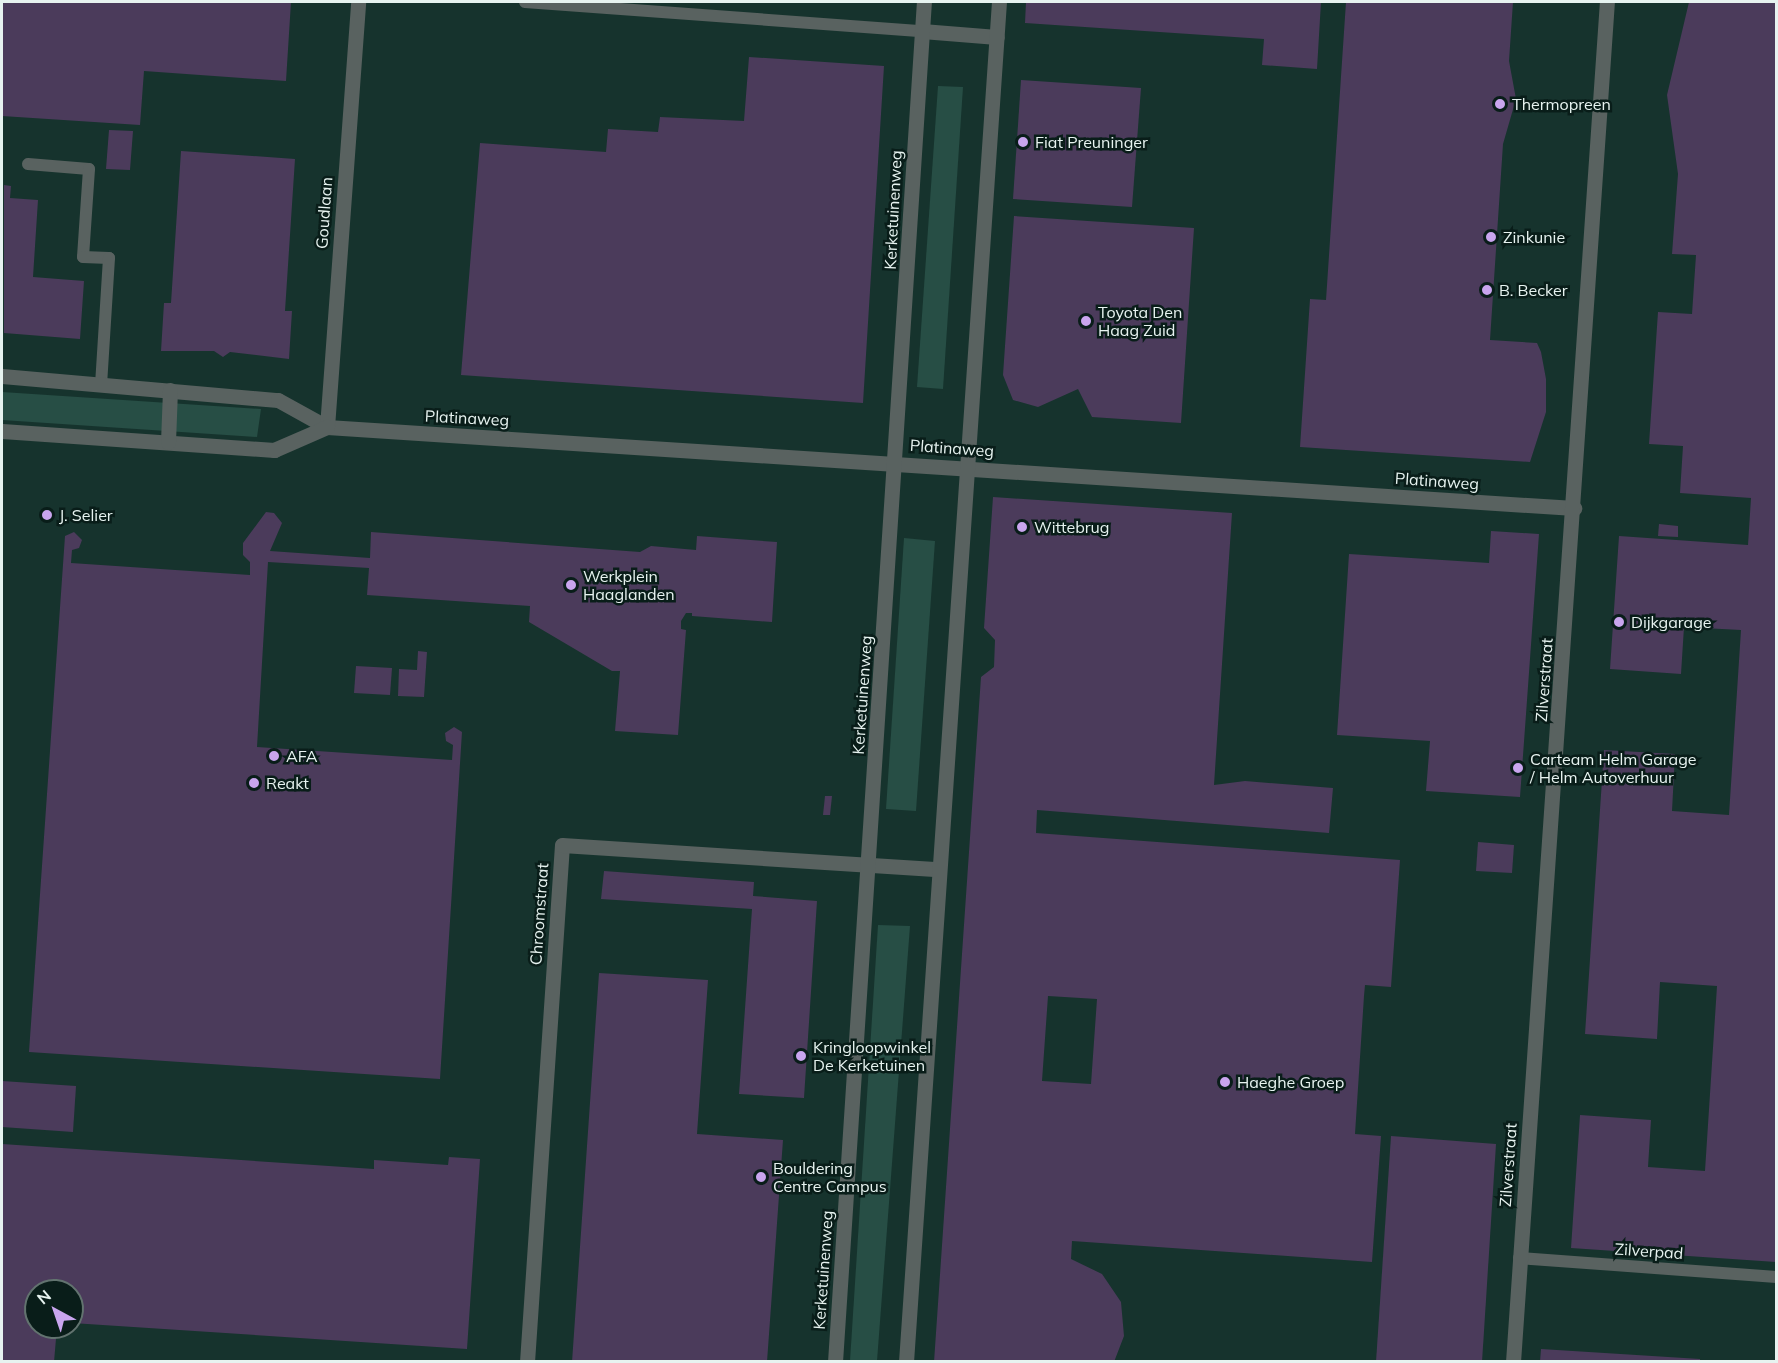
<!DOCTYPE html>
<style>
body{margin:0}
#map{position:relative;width:1778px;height:1363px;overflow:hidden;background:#132722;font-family:Mulish,sans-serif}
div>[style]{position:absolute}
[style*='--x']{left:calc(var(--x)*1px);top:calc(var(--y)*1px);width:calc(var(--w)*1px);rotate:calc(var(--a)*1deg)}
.built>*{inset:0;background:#16332d}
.green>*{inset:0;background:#274e45}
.building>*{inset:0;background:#4b3b5b}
.service>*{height:12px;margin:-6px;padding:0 6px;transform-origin:6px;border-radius:6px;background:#596260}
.minor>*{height:15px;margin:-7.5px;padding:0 7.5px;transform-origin:7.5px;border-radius:7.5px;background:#596260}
.dots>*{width:16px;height:16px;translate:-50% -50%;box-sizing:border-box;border:3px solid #091d19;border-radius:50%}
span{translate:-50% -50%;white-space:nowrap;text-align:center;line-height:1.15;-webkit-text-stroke:5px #091d19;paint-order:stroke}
.poi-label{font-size:16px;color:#e7f3f0}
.left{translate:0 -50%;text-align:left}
.street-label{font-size:16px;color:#e7f3f0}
.frame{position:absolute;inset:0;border:3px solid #e7f3f0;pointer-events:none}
.north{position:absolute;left:24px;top:1279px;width:60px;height:60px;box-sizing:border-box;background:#091d19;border:2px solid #62736f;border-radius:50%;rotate:320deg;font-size:16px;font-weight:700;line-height:24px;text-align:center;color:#e7f3f0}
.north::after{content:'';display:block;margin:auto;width:21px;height:27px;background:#c9a5ee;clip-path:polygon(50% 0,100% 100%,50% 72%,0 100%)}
</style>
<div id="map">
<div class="built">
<i style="clip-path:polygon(evenodd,2px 2px,1776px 2px,1776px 1361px,2px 1362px,2px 2px,36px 1291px,72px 1291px,72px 1327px,36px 1327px,36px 1291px)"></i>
</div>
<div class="green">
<i style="clip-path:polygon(938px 86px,963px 87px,943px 389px,917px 387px)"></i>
<i style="clip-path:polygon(2px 392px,261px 409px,257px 437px,2px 420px)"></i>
<i style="clip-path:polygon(904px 538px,935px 541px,916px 811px,886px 809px)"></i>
<i style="clip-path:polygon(878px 925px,910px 926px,877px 1361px,850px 1361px)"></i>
</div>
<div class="building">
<i style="clip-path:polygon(2px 2px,291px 2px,286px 81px,144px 71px,140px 125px,2px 116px)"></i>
<i style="clip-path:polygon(1026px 2px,1321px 2px,1317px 69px,1262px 65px,1264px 39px,1025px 23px)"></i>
<i style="clip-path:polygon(1346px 2px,1513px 2px,1509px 61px,1516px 99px,1503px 144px,1490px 340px,1537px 343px,1541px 352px,1546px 379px,1546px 412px,1530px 462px,1300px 447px,1310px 299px,1326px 300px)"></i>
<i style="clip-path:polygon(1689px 2px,1776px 2px,1776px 1262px,1571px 1248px,1580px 1115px,1651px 1120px,1648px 1167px,1705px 1171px,1717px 986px,1660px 982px,1657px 1039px,1585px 1034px,1604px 750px,1675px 754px,1672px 811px,1729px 815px,1741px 630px,1684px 627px,1681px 674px,1610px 669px,1619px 536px,1748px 545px,1751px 498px,1680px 493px,1683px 446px,1649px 444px,1658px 312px,1692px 314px,1696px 255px,1672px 254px,1678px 174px,1667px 95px)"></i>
<i style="clip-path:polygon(749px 57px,884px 66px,863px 403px,461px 375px,480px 143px,606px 152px,608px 129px,658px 132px,660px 117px,744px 121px)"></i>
<i style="clip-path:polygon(1021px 80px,1141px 88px,1132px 207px,1013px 199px)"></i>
<i style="clip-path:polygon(109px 130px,133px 131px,130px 170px,106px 169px)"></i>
<i style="clip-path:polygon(181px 151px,295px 159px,285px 311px,292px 311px,289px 359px,230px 352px,223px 357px,214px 351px,161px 351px,164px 303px,171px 303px)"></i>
<i style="clip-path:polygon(4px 185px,11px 186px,10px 198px,38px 200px,33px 277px,84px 281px,80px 339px,4px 333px)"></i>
<i style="clip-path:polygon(1014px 216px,1194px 228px,1181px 423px,1092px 417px,1078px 389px,1038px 407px,1013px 400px,1003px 375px)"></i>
<i style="clip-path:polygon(evenodd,993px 497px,1232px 513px,1214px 785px,1245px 781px,1333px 788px,1329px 833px,1037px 810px,1036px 833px,1400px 860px,1391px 987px,1365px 985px,1364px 996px,1355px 1134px,1381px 1136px,1372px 1262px,1072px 1241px,1071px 1259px,1102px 1274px,1121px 1302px,1124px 1336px,1114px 1362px,934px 1362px,981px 677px,994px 667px,995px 640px,984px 628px,993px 497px,1048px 996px,1097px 999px,1091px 1084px,1042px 1081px,1048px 996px)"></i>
<i style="clip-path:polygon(266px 512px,274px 513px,282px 523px,270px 551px,370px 558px,371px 532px,640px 552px,651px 546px,696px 550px,697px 536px,777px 542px,772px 622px,692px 616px,692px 613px,686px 613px,681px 621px,681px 629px,686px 630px,678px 735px,615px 731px,620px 671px,612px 671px,529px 622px,530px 606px,367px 595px,369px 568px,268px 562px,257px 747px,452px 760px,453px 745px,446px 741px,445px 733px,454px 727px,462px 732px,440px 1079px,29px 1052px,65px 536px,74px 532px,82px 540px,79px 548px,72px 550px,71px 563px,250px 575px,250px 562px,243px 555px,243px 543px)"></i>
<i style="clip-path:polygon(1659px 524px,1678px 526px,1678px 537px,1658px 536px)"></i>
<i style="clip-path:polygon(1491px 531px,1539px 534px,1520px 797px,1426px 791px,1430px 741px,1337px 735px,1349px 554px,1489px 563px)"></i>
<i style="clip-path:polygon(418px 651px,427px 652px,424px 697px,398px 696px,399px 669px,417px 670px)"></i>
<i style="clip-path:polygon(356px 666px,392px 668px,390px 695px,354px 693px)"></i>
<i style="clip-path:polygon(825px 796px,832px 796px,830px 815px,823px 815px)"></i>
<i style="clip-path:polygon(1478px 842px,1514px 845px,1512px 873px,1476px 871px)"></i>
<i style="clip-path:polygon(604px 871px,754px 882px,753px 896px,817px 901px,804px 1098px,739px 1094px,752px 909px,601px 899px)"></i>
<i style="clip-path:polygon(599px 973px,708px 980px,697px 1134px,783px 1140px,767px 1362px,572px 1362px)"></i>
<i style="clip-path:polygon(2px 1081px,76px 1086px,73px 1132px,2px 1127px)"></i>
<i style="clip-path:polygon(1391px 1136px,1496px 1144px,1482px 1362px,1376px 1362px)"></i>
<i style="clip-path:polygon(2px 1144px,374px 1169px,374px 1160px,448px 1165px,449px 1157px,480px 1159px,467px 1349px,72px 1323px,72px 1291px,36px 1291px,36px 1327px,57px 1327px,54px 1362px,2px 1362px)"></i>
<i style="clip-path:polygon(1541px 1349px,1700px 1359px,1700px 1362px,1540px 1362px)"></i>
</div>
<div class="service">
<i style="--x:525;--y:2;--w:398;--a:4.2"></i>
<i style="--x:28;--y:164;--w:61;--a:4.7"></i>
<i style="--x:89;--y:169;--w:88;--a:93.9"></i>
<i style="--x:83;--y:257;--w:26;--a:2"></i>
<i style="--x:109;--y:258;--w:126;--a:93.6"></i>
<i style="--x:1519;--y:1258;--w:258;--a:4.2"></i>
</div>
<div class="minor">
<i style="--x:922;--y:31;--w:75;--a:4.6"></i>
<i style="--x:2;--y:376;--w:277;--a:5"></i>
<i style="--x:278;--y:400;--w:56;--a:28.9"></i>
<i style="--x:327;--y:427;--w:1250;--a:3.72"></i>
<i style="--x:327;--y:427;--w:426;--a:-85.8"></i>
<i style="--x:2;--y:431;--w:273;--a:4"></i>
<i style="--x:274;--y:450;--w:58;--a:-23.5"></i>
<i style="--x:168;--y:442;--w:52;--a:-87.8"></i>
<i style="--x:527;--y:1362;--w:518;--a:-86.13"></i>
<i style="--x:562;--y:845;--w:377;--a:3.7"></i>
<i style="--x:835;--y:1362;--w:1363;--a:-86.26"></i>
<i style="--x:906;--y:1362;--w:1363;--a:-86.09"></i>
<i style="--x:1513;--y:1362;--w:1363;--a:-86.05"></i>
</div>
<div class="dots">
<i style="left:1500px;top:104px;background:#c9a5ee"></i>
<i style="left:1023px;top:142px;background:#c9a5ee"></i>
<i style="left:1491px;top:237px;background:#c9a5ee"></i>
<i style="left:1487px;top:290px;background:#c9a5ee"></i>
<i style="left:1086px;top:321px;background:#c9a5ee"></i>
<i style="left:47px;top:515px;background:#c9a5ee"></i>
<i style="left:1022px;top:527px;background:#c9a5ee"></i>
<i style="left:571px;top:585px;background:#c9a5ee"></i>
<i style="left:1619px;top:622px;background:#c9a5ee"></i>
<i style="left:274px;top:756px;background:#c9a5ee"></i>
<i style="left:1518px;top:768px;background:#c9a5ee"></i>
<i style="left:254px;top:783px;background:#c9a5ee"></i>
<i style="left:801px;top:1056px;background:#c9a5ee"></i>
<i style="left:1225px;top:1082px;background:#c9a5ee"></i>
<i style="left:761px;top:1177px;background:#c9a5ee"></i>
</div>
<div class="poi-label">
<span class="left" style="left:1512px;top:104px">Thermopreen</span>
<span class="left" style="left:1035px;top:142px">Fiat Preuninger</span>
<span class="left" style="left:1503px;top:237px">Zinkunie</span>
<span class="left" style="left:1499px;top:290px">B. Becker</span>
<span class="left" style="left:1098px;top:321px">Toyota Den<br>Haag Zuid</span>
<span class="left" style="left:59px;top:515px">J. Selier</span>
<span class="left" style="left:1034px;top:527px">Wittebrug</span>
<span class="left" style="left:583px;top:585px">Werkplein<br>Haaglanden</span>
<span class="left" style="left:1631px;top:622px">Dijkgarage</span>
<span class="left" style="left:286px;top:756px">AFA</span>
<span class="left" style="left:1530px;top:768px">Carteam Helm Garage<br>/ Helm Autoverhuur</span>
<span class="left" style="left:266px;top:783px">Reakt</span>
<span class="left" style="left:813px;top:1056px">Kringloopwinkel<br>De Kerketuinen</span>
<span class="left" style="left:1237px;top:1082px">Haeghe Groep</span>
<span class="left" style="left:773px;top:1177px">Bouldering<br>Centre Campus</span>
</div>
<div class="street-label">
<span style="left:893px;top:210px;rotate:-87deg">Kerketuinenweg</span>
<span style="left:324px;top:213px;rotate:-86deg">Goudlaan</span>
<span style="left:467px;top:418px;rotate:3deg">Platinaweg</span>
<span style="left:952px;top:448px;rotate:4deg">Platinaweg</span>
<span style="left:1437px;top:481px;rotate:4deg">Platinaweg</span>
<span style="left:1544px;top:680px;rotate:-86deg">Zilverstraat</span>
<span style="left:862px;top:695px;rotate:-86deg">Kerketuinenweg</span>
<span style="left:539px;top:914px;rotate:-86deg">Chroomstraat</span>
<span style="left:1508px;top:1165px;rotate:-86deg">Zilverstraat</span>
<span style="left:1649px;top:1251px;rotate:4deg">Zilverpad</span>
<span style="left:823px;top:1270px;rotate:-86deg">Kerketuinenweg</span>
</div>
<div class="frame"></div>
<div class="north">N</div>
</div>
